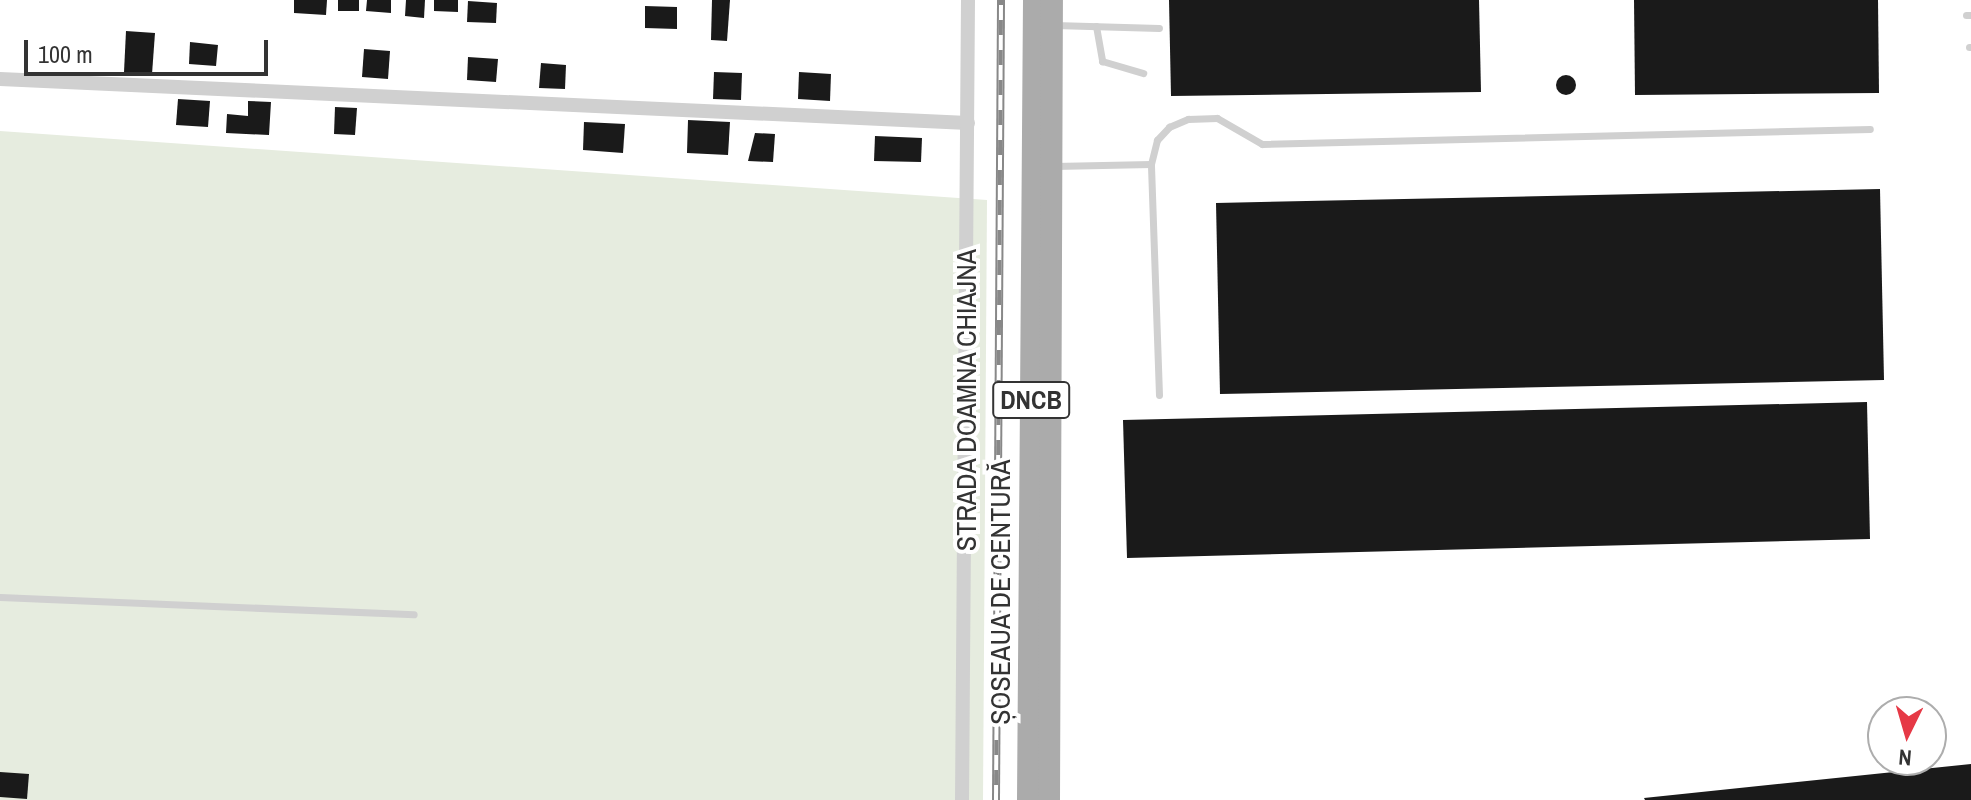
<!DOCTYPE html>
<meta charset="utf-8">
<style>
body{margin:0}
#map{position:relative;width:1971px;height:800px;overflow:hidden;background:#fff;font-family:"Archivo Narrow",sans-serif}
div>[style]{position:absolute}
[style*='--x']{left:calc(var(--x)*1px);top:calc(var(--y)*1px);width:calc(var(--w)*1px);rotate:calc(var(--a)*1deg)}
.green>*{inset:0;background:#e6ecdf}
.building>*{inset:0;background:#1a1a1a}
.round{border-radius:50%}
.lane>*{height:7px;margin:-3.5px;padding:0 3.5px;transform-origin:3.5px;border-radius:3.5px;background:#d0d0d0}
.street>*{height:14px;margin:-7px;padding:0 7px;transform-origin:7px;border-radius:7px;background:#d0d0d0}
.primary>*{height:22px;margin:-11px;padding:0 11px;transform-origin:11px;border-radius:11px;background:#ababab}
.rail>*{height:8px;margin-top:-4px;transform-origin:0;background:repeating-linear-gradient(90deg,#fff 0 15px,#888 0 30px);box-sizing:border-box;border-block:2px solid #888}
span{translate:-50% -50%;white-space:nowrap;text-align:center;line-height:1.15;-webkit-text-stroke:8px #fff;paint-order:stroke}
.shield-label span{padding:2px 6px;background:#fff;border:2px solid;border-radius:6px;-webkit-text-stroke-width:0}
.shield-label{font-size:26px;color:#333;font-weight:700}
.street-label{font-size:28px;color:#333}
.north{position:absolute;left:1867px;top:696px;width:80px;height:80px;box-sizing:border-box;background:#fff;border:2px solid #adadad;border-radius:50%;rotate:185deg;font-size:22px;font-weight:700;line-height:32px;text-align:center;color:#333}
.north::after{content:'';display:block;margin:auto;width:28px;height:36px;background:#e63946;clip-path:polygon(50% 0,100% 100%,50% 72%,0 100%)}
.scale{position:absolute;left:24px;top:40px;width:244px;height:36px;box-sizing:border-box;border:4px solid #333;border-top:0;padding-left:10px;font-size:24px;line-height:28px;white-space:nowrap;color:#333;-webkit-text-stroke:6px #fff;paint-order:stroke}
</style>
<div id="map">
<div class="green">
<i style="clip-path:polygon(0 131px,987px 200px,983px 800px,0 800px)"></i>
</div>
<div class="building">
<i style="clip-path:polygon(294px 0,327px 0,326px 15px,294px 13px)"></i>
<i style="clip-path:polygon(338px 0,359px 0,359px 11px,338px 11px)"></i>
<i style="clip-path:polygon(367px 0,391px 0,391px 13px,366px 11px)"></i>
<i style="clip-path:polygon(406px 0,425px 0,424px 18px,405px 16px)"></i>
<i style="clip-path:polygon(434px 0,458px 0,458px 12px,434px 11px)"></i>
<i style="clip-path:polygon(712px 0,730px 0,727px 41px,711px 40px)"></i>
<i style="clip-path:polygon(1169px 0,1479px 0,1481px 92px,1171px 96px)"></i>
<i style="clip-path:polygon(1634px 0,1878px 0,1879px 93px,1635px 95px)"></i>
<i style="clip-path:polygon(468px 1px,497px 3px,496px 23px,467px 22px)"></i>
<i style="clip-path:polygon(645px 6px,677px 7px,677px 29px,645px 28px)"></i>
<i style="clip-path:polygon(126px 31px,155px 33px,152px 74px,124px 72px)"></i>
<i style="clip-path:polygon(190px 42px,218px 45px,216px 66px,189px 64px)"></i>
<i style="clip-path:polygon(364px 49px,390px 51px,388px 79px,362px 77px)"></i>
<i style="clip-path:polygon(468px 57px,498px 59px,496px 82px,467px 80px)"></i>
<i style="clip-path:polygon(541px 63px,566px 65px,565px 89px,539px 88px)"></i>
<i style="clip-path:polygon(714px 72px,742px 73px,741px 100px,713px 99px)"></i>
<i style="clip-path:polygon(799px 72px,831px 74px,830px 101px,798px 99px)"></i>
<i class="round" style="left:1556px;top:75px;width:20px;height:20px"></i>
<i style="clip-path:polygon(178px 99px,210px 101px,208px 127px,176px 125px)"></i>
<i style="clip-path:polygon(248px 101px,271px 102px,269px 135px,226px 133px,227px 114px,248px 116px)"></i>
<i style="clip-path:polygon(335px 107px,357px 108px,355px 135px,334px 134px)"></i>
<i style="clip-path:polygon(688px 120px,730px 122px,728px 155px,687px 153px)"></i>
<i style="clip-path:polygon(584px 122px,625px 124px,623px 153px,583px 150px)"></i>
<i style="clip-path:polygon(755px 133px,775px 134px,773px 162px,748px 161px)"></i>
<i style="clip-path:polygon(875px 136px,922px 138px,921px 162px,874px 161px)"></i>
<i style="clip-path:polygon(1880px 189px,1884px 380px,1220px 394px,1216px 203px)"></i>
<i style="clip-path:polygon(1867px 402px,1870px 539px,1127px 558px,1123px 420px)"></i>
<i style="clip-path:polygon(1971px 764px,1971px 800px,1645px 800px,1644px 798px)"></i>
<i style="clip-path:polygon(0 772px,29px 774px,27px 799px,0 797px)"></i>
</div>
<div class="lane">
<i style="--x:1966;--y:15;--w:5;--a:0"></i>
<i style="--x:1054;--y:25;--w:105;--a:1.6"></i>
<i style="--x:1096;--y:26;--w:36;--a:80"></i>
<i style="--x:1102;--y:61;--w:43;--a:16.3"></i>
<i style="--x:1969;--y:47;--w:2;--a:0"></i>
<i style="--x:1054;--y:166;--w:97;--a:-1.2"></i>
<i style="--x:1159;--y:395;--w:231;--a:-92"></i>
<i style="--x:1151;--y:164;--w:25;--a:-76"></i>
<i style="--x:1157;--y:140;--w:18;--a:-47"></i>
<i style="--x:1169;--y:127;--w:21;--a:-23"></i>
<i style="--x:1188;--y:119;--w:29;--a:-2"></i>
<i style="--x:1217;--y:118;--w:52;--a:30"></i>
<i style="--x:1262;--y:144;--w:608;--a:-1.41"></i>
<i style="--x:0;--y:597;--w:414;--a:2.4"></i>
</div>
<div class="street">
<i style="--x:0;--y:79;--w:969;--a:2.6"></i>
<i style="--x:962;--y:800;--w:800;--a:-89.57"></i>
</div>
<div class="primary">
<i style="--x:1028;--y:800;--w:800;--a:-89.57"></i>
<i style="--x:1049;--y:800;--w:800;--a:-89.79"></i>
</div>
<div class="rail">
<i style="--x:996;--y:800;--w:800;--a:-89.64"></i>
</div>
<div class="shield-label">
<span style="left:1031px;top:400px">DNCB</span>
</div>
<div class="street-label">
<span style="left:966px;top:400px;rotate:-90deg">STRADA DOAMNA CHIAJNA</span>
<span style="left:1000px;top:592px;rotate:-90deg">ȘOSEAUA DE CENTURĂ</span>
</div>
<div class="north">N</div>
<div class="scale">100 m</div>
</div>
